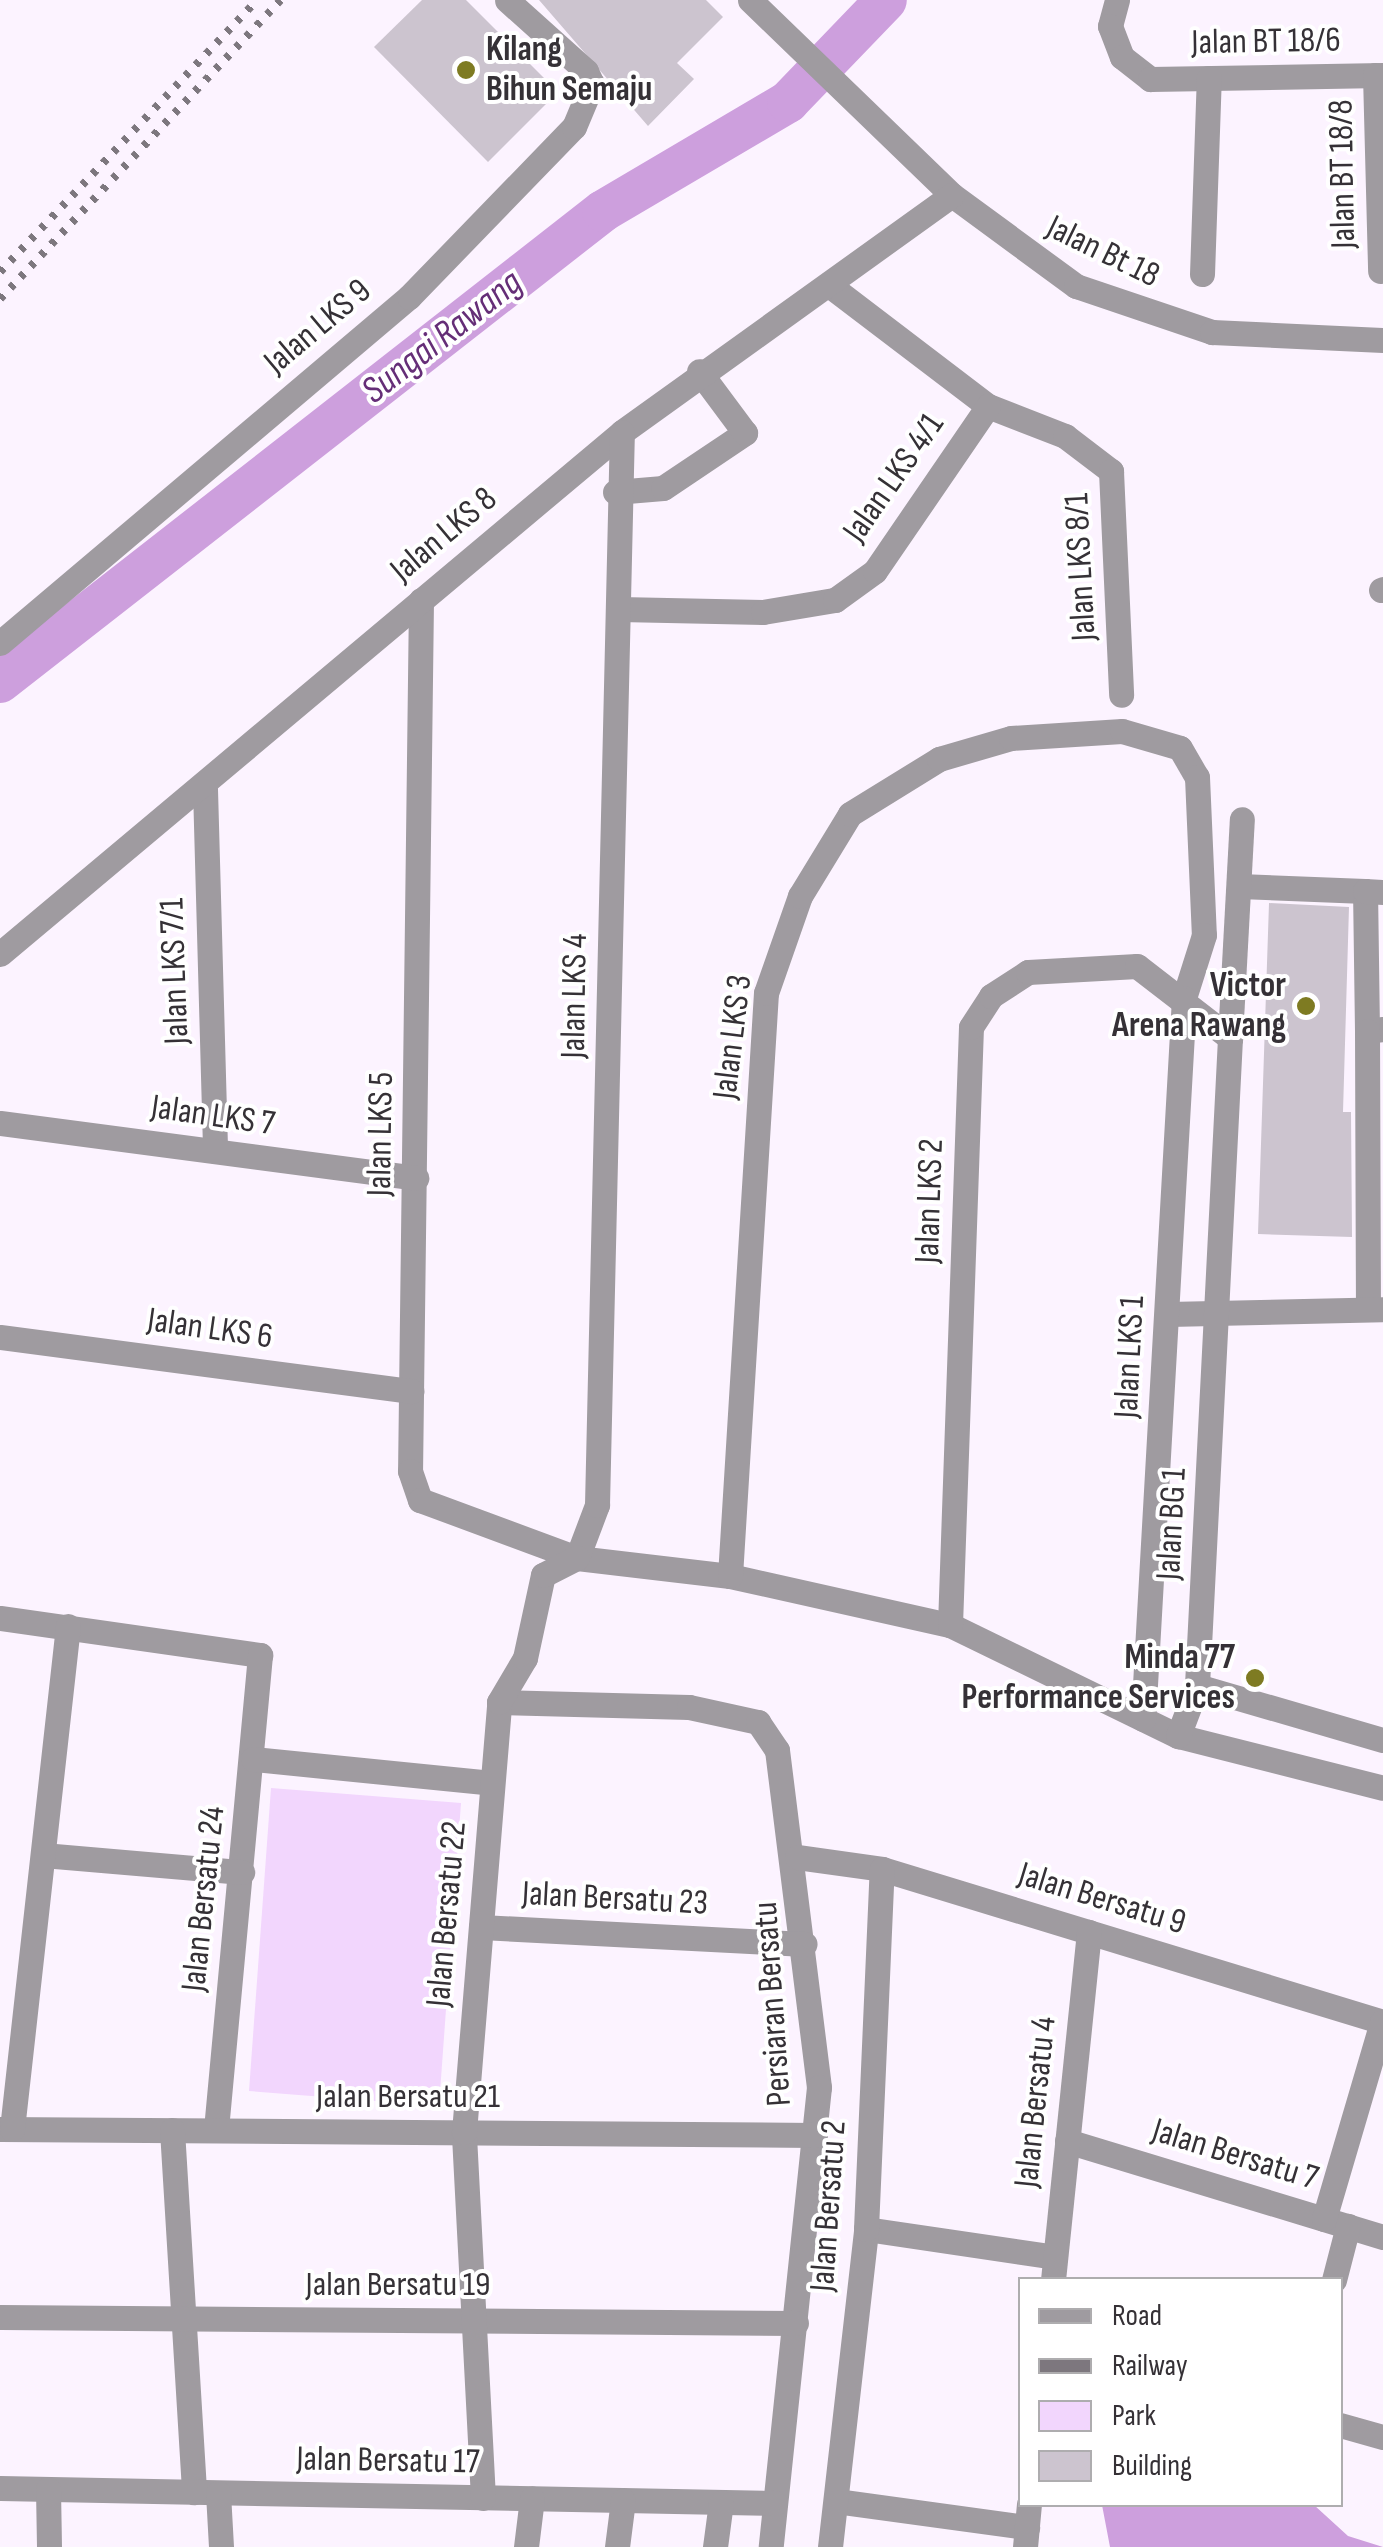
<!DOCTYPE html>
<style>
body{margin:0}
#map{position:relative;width:1383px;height:2547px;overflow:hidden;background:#fcf3ff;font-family:"Sofia Sans Condensed",sans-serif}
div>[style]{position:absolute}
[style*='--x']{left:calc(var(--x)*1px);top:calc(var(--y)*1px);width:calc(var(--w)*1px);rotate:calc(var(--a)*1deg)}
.green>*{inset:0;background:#f2d6fd}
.water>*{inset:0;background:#cd9fdd}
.river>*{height:42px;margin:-21px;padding:0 21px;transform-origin:21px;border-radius:21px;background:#cd9fdd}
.building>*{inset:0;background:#ccc4cf}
.minor>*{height:25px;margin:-12.5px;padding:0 12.5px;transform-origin:12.5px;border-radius:12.5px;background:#9f9ba0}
.rail>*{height:8px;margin-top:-4px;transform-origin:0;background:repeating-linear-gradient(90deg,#7d777e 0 5px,transparent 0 15px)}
.dots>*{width:28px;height:28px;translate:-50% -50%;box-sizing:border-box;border:5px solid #fff;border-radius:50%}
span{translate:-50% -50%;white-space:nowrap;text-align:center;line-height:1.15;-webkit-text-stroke:8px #fff;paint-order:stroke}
.street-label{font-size:35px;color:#353136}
.poi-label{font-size:35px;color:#353136;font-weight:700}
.left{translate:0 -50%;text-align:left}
.right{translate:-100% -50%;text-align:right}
.water-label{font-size:38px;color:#652e77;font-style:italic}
.legend{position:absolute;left:1018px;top:2277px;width:325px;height:230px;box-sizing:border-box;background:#fff;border:2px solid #aeadaf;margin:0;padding:12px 18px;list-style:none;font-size:30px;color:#353136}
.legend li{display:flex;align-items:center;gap:20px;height:50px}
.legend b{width:50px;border:2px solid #aeadaf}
</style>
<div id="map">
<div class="green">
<i style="clip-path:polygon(271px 1788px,461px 1803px,439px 2106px,249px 2091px)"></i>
</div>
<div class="water">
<i style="clip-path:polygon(1102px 2505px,1314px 2505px,1348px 2536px,1383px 2547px,1110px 2547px)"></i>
</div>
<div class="river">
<i style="--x:0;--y:682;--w:765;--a:-37.99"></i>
<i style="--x:603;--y:211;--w:215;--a:-30.5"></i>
<i style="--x:788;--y:102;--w:141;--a:-46.1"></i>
</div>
<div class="building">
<i style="clip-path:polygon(422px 0,466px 0,558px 92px,488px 162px,374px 47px)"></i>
<i style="clip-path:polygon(539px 0,706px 0,723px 17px,677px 63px,694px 79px,648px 126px)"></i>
<i style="clip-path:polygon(1269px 903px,1349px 907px,1343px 1112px,1351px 1112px,1352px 1237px,1258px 1234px)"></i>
</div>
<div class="minor">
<i style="--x:750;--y:0;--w:281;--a:44"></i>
<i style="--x:952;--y:195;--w:154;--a:36.3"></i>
<i style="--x:1076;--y:286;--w:144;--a:18.7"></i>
<i style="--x:1212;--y:332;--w:171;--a:2.7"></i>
<i style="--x:1117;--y:0;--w:27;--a:105"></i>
<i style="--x:1110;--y:26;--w:33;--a:69"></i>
<i style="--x:1122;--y:57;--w:36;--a:38"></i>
<i style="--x:1150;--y:79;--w:233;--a:-1"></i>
<i style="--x:1375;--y:75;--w:196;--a:88.5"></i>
<i style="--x:1202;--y:274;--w:196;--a:-88"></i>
<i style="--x:833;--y:288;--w:195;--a:37.3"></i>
<i style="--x:988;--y:406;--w:83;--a:21.3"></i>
<i style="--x:1065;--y:436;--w:58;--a:37.3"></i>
<i style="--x:1111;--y:471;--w:224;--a:87.4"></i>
<i style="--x:615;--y:492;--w:48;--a:-4.8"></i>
<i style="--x:663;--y:488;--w:99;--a:-33.9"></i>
<i style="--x:745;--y:433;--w:77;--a:-126.6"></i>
<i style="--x:1381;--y:590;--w:2;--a:-27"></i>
<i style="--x:421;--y:600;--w:871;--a:90.72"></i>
<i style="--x:410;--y:1471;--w:31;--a:71"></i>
<i style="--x:420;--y:1500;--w:167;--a:20.3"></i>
<i style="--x:577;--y:1558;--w:154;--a:6.7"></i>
<i style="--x:730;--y:1576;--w:225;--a:12.6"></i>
<i style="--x:950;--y:1625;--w:254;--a:26"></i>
<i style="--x:1178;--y:1736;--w:211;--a:14.2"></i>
<i style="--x:619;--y:609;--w:144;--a:1.2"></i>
<i style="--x:763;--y:612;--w:73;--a:-9.5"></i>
<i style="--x:835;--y:600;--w:49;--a:-35.9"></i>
<i style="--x:875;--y:571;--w:200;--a:-55.6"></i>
<i style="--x:0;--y:643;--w:536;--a:-40.23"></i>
<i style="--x:409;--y:297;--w:237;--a:-45.9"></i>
<i style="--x:574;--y:127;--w:47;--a:-67.3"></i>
<i style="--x:592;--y:84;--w:14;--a:-115"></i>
<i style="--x:586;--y:71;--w:106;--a:-138.1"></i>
<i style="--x:205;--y:789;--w:362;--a:88.4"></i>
<i style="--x:1239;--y:886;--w:126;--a:2.3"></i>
<i style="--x:0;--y:954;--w:812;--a:-40"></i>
<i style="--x:622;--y:432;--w:406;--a:-35.7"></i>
<i style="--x:1383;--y:1029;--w:16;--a:173"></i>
<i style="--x:1367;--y:1031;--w:140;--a:-90.8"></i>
<i style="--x:1365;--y:891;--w:18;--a:3"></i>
<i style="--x:1367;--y:1031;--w:278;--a:89.8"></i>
<i style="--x:1230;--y:1038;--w:219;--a:-86.9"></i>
<i style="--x:0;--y:1123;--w:420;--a:7.5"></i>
<i style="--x:1168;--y:1314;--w:215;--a:-1.3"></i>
<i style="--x:0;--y:1337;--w:415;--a:7.5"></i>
<i style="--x:577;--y:1558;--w:57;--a:-69.3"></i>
<i style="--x:597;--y:1505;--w:1073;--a:-88.67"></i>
<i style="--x:730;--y:1576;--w:584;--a:-86.47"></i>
<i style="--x:766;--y:993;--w:103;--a:-70.7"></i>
<i style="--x:800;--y:896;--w:96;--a:-58.6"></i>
<i style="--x:850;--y:814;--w:105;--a:-31.7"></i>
<i style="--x:939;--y:759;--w:75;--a:-16.3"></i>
<i style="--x:1011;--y:738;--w:111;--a:-3.6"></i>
<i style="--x:1122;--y:731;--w:60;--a:16.3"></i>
<i style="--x:1180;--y:748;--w:34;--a:60"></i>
<i style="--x:1197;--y:777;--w:158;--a:87.5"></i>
<i style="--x:1204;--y:935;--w:66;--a:107.6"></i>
<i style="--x:1184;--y:998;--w:722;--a:93.25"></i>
<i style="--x:0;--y:1618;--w:263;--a:8.1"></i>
<i style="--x:260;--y:1655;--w:477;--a:95.3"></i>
<i style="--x:950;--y:1625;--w:598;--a:-87.99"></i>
<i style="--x:971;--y:1027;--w:37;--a:-57"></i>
<i style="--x:991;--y:996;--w:44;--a:-33"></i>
<i style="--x:1028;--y:972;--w:109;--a:-3.2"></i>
<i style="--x:1137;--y:966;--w:118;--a:37.7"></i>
<i style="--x:1230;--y:1038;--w:649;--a:92.92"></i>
<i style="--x:1197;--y:1686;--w:53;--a:110.8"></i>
<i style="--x:1197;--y:1686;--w:194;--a:16.2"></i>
<i style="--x:499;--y:1702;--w:190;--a:1.5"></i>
<i style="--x:689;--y:1707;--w:71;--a:12.3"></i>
<i style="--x:758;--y:1722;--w:34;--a:56"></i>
<i style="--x:777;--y:1750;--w:340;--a:82.9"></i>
<i style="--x:819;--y:2087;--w:462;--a:96"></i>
<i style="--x:253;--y:1759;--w:240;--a:5.7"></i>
<i style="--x:43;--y:1855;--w:200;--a:4.9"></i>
<i style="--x:797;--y:1857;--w:86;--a:8"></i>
<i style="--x:882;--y:1869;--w:524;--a:16.98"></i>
<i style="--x:481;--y:1927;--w:324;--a:3"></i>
<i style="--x:0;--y:2129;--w:815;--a:0.42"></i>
<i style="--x:12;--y:2129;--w:506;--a:-83.65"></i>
<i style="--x:172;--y:2130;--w:363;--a:86.5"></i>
<i style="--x:1067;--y:2141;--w:330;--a:16.9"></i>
<i style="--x:1324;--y:2219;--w:205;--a:-73.6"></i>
<i style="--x:866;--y:2229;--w:191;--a:8.4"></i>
<i style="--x:1053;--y:2280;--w:350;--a:-84.1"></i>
<i style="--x:1334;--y:2280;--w:56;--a:-75.5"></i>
<i style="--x:0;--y:2317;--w:796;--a:0.43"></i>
<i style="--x:1340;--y:2425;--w:45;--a:15.6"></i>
<i style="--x:0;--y:2488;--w:775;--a:1.11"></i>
<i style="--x:48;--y:2489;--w:58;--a:89"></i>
<i style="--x:218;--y:2493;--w:54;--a:86.8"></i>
<i style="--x:483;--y:2498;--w:366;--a:-93"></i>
<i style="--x:464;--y:2132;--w:431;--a:-85.3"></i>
<i style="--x:499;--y:1702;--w:51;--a:-59.4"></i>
<i style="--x:525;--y:1658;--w:85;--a:-77.8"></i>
<i style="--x:543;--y:1575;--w:38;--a:-27"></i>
<i style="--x:836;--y:2501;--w:193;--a:7.8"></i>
<i style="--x:526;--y:2547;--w:49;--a:-83"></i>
<i style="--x:617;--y:2547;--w:47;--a:-82.7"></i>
<i style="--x:715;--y:2547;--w:45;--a:-82.4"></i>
<i style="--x:830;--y:2547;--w:320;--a:-83.5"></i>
<i style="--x:866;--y:2229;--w:360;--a:-87.5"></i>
<i style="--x:1025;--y:2547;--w:43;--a:-84.7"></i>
</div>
<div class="rail">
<i style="--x:0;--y:272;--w:374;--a:-46.6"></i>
<i style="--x:0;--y:299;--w:410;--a:-46.8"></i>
</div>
<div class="dots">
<i style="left:466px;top:70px;background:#7e7b22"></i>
<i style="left:1306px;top:1006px;background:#7e7b22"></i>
<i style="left:1255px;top:1678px;background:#7e7b22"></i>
</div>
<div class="street-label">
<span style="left:1266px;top:42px;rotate:-1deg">Jalan BT 18/6</span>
<span style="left:1343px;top:174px;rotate:-91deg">Jalan BT 18/8</span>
<span style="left:1103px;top:252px;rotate:26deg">Jalan Bt 18</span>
<span style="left:318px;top:327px;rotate:-40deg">Jalan LKS 9</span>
<span style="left:894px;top:478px;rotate:-55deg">Jalan LKS 4/1</span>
<span style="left:444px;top:535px;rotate:-40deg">Jalan LKS 8</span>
<span style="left:1081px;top:567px;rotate:-93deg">Jalan LKS 8/1</span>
<span style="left:175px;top:971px;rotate:-92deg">Jalan LKS 7/1</span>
<span style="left:575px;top:996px;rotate:-89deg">Jalan LKS 4</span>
<span style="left:733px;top:1037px;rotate:-83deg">Jalan LKS 3</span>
<span style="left:213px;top:1116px;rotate:8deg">Jalan LKS 7</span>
<span style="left:381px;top:1134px;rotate:-89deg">Jalan LKS 5</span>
<span style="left:930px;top:1201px;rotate:-88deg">Jalan LKS 2</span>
<span style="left:210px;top:1329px;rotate:8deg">Jalan LKS 6</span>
<span style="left:1130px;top:1357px;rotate:-87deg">Jalan LKS 1</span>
<span style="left:1172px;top:1524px;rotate:-87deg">Jalan BG 1</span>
<span style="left:204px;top:1899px;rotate:-84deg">Jalan Bersatu 24</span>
<span style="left:615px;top:1899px;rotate:3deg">Jalan Bersatu 23</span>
<span style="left:1102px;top:1899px;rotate:17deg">Jalan Bersatu 9</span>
<span style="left:447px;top:1914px;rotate:-85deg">Jalan Bersatu 22</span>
<span style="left:773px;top:2004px;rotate:-94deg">Persiaran Bersatu</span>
<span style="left:408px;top:2097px">Jalan Bersatu 21</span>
<span style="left:1036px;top:2102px;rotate:-84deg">Jalan Bersatu 4</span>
<span style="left:1235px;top:2155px;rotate:17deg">Jalan Bersatu 7</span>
<span style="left:829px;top:2206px;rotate:-86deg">Jalan Bersatu 2</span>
<span style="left:398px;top:2285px">Jalan Bersatu 19</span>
<span style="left:388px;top:2461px;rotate:1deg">Jalan Bersatu 17</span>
</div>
<div class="poi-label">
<span class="left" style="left:486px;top:70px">Kilang<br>Bihun Semaju</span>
<span class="right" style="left:1286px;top:1006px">Victor<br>Arena Rawang</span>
<span class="right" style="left:1235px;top:1678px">Minda 77<br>Performance Services</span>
</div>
<div class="water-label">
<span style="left:442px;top:337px;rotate:-38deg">Sungai Rawang</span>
</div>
<ul class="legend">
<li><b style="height:12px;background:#9f9ba0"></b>Road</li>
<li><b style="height:12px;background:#7d777e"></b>Railway</li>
<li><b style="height:28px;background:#f2d6fd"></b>Park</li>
<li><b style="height:28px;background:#ccc4cf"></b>Building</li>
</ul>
</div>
